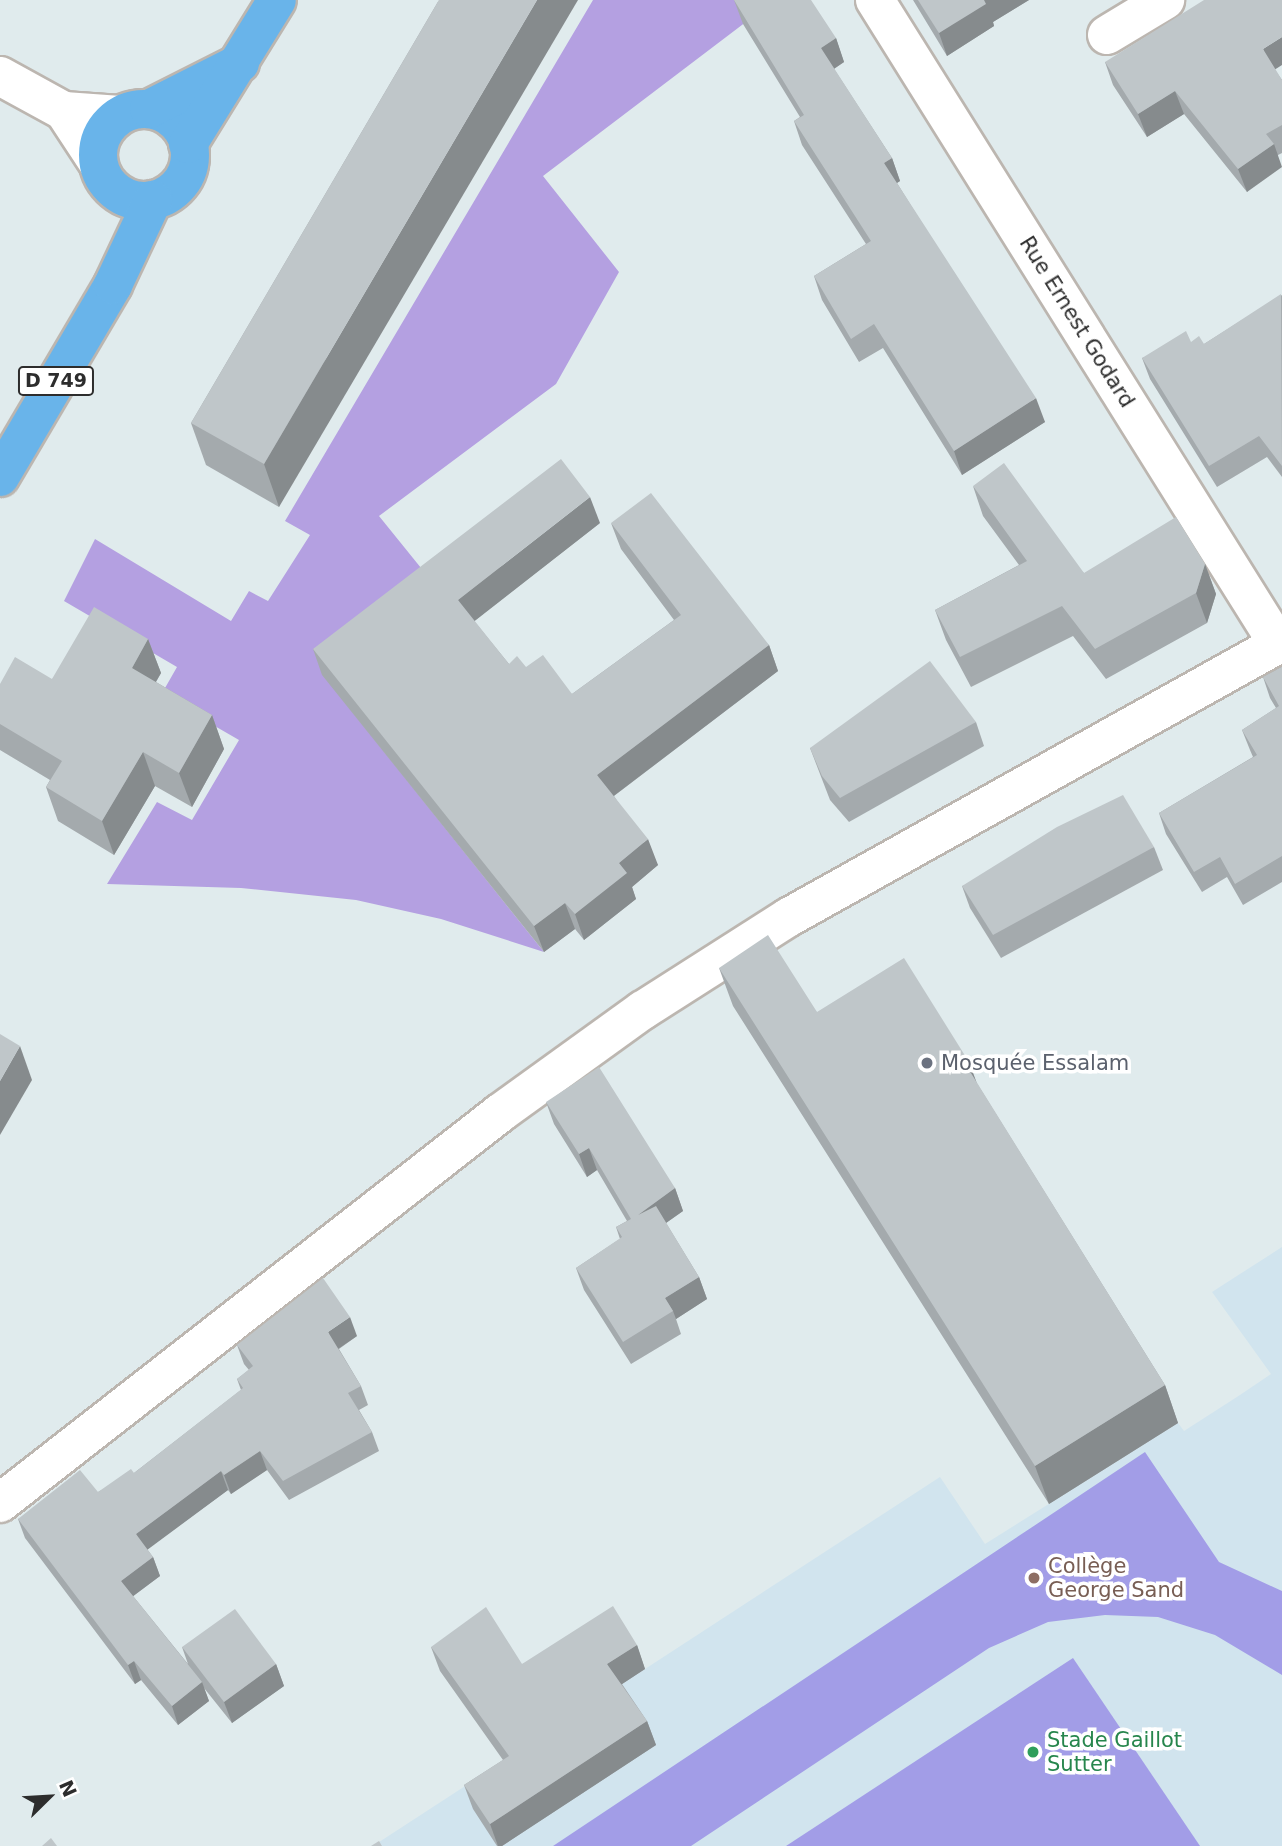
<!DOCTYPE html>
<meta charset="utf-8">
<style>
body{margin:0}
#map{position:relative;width:1282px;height:1846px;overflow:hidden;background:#e0ebed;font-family:"DejaVu Sans",sans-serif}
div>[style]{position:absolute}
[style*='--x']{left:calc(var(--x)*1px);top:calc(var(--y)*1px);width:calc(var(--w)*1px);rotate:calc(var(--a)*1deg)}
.education>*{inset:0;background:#d1e4ee}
.green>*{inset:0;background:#b4a0e1}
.pitch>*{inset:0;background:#a29de7}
.roads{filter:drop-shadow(2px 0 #bcb6b0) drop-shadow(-2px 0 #bcb6b0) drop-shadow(0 2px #bcb6b0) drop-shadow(0 -2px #bcb6b0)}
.minor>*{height:38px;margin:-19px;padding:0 19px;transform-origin:19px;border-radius:19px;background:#fff}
.major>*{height:38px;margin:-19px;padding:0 19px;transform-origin:19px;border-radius:19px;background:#69b4ea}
.major>.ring{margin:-19px;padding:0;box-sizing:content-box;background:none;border:38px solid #69b4ea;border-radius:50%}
.wall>*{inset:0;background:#a4aaad}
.shaded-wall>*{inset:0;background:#868b8d}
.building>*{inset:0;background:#bfc6c9}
.dots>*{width:19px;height:19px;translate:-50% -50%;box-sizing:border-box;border:4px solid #fff;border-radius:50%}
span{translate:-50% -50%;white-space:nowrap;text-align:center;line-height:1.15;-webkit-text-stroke:7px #fff;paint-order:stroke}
.shield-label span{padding:2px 5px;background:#fff;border:2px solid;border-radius:5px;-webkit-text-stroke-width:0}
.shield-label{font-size:19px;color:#2d2d2d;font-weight:700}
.street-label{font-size:21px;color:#2d2d2d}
.worship-label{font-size:21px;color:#5b616d}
.left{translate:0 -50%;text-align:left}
.education-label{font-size:21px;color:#785e54}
.leisure-label{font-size:21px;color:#27864d}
.north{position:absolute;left:14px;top:1762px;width:70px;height:70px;-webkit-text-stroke:5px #fff;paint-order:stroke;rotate:66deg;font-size:19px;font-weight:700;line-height:28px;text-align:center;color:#2d2d2d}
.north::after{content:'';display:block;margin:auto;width:24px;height:32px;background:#2d2d2d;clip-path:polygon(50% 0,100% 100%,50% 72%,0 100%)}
</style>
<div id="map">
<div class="education">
<i style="clip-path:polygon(1282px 1247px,1282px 1846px,373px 1846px,940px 1477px,985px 1544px,1178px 1423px,1184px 1431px,1240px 1395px,1271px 1374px,1212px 1292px)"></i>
</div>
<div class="green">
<i style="clip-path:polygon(593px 0,775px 0,543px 176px,619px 272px,556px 384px,379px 516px,438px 589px,323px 675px,544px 952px,441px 919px,356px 900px,241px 888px,107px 884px,157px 802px,192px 820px,239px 740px,161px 695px,177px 667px,64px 601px,95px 539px,231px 621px,249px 591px,268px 601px,310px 535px,285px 521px)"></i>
</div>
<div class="pitch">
<i style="clip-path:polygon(1145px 1452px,1219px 1562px,1282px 1591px,1282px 1675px,1215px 1635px,1158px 1617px,1105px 1615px,1048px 1622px,989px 1648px,691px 1846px,553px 1846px)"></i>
<i style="clip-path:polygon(1073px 1658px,1200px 1846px,786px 1846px)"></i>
</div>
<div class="roads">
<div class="minor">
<i style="--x:875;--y:0;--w:760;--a:57.96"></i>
<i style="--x:1107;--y:35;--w:68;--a:-31.1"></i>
<i style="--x:0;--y:76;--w:73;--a:28.7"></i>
<i style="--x:64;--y:111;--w:56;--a:4.1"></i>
<i style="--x:64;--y:111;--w:62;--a:56.8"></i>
<i style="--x:0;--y:1503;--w:634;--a:-37.95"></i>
<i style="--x:500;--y:1113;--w:176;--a:-35.8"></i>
<i style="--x:643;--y:1010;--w:173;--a:-32.5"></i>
<i style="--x:789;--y:917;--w:565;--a:-29.15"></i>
</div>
<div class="major">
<i class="ring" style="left:98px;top:109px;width:54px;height:54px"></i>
<i style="--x:149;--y:109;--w:102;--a:-26.8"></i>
<i style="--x:188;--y:144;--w:169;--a:-58.3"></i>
<i style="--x:0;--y:477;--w:223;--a:-59.5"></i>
<i style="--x:113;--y:285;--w:94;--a:-64.8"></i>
</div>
</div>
<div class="wall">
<i style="clip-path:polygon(439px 0,279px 507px,206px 465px,191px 423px)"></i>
<i style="clip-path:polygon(734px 0,836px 38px,844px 62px,834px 69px,892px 158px,900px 181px,897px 183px,1045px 422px,962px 475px,883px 348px,859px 362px,822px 300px,814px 276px,866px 244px,802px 145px,794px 121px,800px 117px,743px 24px)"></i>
<i style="clip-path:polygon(913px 0,1029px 0,993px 22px,994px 26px,947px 56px)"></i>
<i style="clip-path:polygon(1105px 62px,1275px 70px,1282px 80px,1282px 153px,1278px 155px,1247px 192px,1184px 114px,1147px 137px,1113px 85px)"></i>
<i style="clip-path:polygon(1282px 295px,1282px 477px,1267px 457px,1217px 487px,1150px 379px,1142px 358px,1191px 342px,1204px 344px)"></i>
<i style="clip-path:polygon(973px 486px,1084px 573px,1205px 564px,1216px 594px,1207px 623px,1106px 679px,1073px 636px,971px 687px,946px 640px,935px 610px,1019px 565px,983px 516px)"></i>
<i style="clip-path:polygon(600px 523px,474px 621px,509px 664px,526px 667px,572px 694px,674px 620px,621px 549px,611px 523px,769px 645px,778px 671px,614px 796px,658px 865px,632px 887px,636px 899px,584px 940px,575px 929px,544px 952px,322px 675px,313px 649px)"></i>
<i style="clip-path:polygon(148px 639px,161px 673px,156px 682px,212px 715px,224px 749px,192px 807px,155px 786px,114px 855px,58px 821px,46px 787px,50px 780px,0 750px,0 684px,52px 679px)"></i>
<i style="clip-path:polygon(1282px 667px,1282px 882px,1243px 905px,1227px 877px,1202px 892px,1166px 834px,1159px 813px,1253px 757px,1250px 750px,1242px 730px,1276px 708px,1270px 698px,1263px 677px)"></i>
<i style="clip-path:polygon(976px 722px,984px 746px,849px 822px,830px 800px,810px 748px)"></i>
<i style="clip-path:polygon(1154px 847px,1163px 870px,1001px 958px,970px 908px,962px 886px)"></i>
<i style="clip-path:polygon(719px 968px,817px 1012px,969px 1062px,976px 1082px,1165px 1385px,1178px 1423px,1049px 1504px,733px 1006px)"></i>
<i style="clip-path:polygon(546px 1102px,675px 1188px,683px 1211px,666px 1223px,699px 1277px,707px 1299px,676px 1319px,681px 1334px,631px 1364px,584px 1290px,576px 1268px,620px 1239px,616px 1227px,627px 1221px,597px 1170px,587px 1177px,554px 1124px)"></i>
<i style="clip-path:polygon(357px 1336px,339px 1349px,361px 1386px,368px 1405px,359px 1410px,372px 1432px,379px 1451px,289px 1500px,267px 1470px,231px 1494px,228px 1490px,147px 1549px,153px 1557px,160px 1576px,133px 1596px,188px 1664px,182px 1647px,276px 1664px,284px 1686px,232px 1723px,204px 1688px,209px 1701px,178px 1725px,141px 1680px,135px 1684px,25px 1538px,18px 1519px,98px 1492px,134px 1473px,241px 1390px,237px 1379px,249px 1370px,244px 1364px,237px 1345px)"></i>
<i style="clip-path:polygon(637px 1645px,645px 1669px,622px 1684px,647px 1721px,656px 1745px,502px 1846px,497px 1846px,473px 1809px,464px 1785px,503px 1760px,440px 1671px,431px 1647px,522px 1664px)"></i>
</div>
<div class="shaded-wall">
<i style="clip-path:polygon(537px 0,578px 0,279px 507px,264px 464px)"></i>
<i style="clip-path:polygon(984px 0,1029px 0,993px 22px,994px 26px,947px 56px,939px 33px)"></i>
<i style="clip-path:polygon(1282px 37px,1282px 65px,1271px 72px,1263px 49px)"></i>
<i style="clip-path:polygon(836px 38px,844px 62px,829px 72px,821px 48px)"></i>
<i style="clip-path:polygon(1175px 91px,1184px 114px,1147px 137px,1138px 114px)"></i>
<i style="clip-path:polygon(1274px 144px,1282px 167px,1247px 192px,1238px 169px)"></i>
<i style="clip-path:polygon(892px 158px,900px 181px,892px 186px,884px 163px)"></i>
<i style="clip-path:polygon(1036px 398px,1045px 422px,962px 475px,954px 451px)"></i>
<i style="clip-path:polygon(590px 497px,600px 523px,467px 627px,458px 600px)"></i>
<i style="clip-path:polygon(1205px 564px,1216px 594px,1207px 623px,1196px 593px)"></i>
<i style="clip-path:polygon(148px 639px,161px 673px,144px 702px,132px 668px)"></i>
<i style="clip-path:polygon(769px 645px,778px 671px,607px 801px,597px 775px)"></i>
<i style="clip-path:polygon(212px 715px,224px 749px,192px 807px,179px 773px)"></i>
<i style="clip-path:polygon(143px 752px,155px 786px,114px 855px,102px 821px)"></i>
<i style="clip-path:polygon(648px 839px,658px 865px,632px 887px,636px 899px,584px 940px,575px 914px,619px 863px)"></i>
<i style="clip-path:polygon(565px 903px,575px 929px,544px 952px,534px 926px)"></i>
<i style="clip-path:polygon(20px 1046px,32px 1080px,0 1135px,0 1081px)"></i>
<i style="clip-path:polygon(969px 1062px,983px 1100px,966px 1065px)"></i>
<i style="clip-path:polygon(589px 1148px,597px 1170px,587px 1177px,579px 1154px)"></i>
<i style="clip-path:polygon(675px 1188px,683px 1211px,646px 1237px,638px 1215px)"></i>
<i style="clip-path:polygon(699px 1277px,707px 1299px,676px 1319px,673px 1311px,665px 1298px)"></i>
<i style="clip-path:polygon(350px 1317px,357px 1336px,335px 1351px,328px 1332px)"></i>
<i style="clip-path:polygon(1165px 1385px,1178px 1423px,1049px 1504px,1035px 1466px)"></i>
<i style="clip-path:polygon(260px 1451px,267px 1470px,231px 1494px,224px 1475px)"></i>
<i style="clip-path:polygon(221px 1471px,228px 1490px,143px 1553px,136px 1534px)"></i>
<i style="clip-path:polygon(153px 1557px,160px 1576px,128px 1600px,121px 1581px)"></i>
<i style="clip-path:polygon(637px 1645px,645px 1669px,616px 1688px,607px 1664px)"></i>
<i style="clip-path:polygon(134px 1661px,141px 1680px,135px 1684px,128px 1665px)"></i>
<i style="clip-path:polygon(276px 1664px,284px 1686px,232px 1723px,224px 1702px)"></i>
<i style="clip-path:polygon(202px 1682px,209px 1701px,178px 1725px,172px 1706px)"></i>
<i style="clip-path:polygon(647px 1721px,656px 1745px,502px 1846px,498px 1846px,490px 1824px)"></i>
</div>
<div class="building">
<i style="clip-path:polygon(439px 0,537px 0,264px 464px,191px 423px)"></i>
<i style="clip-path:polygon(734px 0,811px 0,836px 38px,821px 48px,892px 158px,884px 163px,1036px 398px,954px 451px,874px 324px,851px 339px,814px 276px,871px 241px,794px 121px,804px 115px)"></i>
<i style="clip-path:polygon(918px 0,984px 0,986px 4px,939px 33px)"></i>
<i style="clip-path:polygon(1204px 0,1282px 0,1282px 37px,1263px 49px,1282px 80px,1282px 125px,1266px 134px,1274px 144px,1238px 169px,1175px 91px,1138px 114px,1105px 62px)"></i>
<i style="clip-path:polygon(1281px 294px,1282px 466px,1259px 436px,1209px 466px,1142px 358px,1186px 331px,1191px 342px,1199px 336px,1204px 344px)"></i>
<i style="clip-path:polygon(561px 459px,590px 497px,458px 600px,509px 664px,517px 656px,526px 667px,543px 655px,572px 694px,681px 615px,611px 523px,651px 493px,769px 645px,597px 775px,648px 839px,619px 863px,627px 873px,575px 914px,565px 903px,534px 926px,313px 649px)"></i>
<i style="clip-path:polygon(1004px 463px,1084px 573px,1176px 517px,1205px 564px,1196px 593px,1095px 649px,1062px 606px,960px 657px,935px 610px,1027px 561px,973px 486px)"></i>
<i style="clip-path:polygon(94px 607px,148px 639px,132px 668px,212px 715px,179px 773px,143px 752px,102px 821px,46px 787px,62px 761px,0 724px,0 684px,15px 657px,52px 679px)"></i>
<i style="clip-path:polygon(930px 661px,976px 722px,840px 798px,822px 776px,810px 748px)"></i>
<i style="clip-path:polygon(1282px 667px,1282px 856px,1235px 884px,1220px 857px,1194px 872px,1159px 813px,1257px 755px,1242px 730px,1279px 706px,1263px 677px)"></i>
<i style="clip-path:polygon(1123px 795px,1154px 847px,993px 935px,962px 886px,1057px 827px)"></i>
<i style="clip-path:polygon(768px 935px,817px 1012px,904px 958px,969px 1062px,966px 1065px,1165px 1385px,1035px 1466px,719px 968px)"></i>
<i style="clip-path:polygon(0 1034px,20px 1046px,0 1081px)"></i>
<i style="clip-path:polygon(599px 1067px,675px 1188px,638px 1215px,656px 1206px,699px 1277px,665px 1298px,673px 1311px,623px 1342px,576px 1268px,622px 1237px,616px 1227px,631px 1219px,589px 1148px,579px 1154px,546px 1102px)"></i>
<i style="clip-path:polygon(323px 1278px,350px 1317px,328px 1332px,361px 1386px,348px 1393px,372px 1432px,283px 1481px,260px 1451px,224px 1475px,221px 1471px,136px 1534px,153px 1557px,121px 1581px,202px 1682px,172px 1706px,134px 1661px,128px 1665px,18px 1519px,80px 1470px,98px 1492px,131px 1469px,134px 1473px,243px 1388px,237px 1379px,253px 1366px,237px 1345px)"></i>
<i style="clip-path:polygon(613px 1606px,637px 1645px,607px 1664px,647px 1721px,490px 1824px,464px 1785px,509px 1756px,431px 1647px,486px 1607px,522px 1664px)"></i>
<i style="clip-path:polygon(235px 1609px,276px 1664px,224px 1702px,182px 1647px)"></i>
<i style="clip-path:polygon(51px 1838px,57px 1846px,42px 1846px)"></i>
<i style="clip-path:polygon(379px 1841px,382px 1846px,371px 1846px)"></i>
</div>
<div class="dots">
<i style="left:927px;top:1063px;background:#6b7280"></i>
<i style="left:1034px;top:1578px;background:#8d6e63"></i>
<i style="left:1033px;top:1752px;background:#2e9e5b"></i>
</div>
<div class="shield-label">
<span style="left:56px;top:381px">D 749</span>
</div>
<div class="street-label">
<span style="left:1077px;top:322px;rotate:58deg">Rue Ernest Godard</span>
</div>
<div class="worship-label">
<span class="left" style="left:941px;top:1063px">Mosquée Essalam</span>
</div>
<div class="education-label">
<span class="left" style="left:1048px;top:1578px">Collège<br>George Sand</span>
</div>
<div class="leisure-label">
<span class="left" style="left:1047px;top:1752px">Stade Gaillot<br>Sutter</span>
</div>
<div class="north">N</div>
</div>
